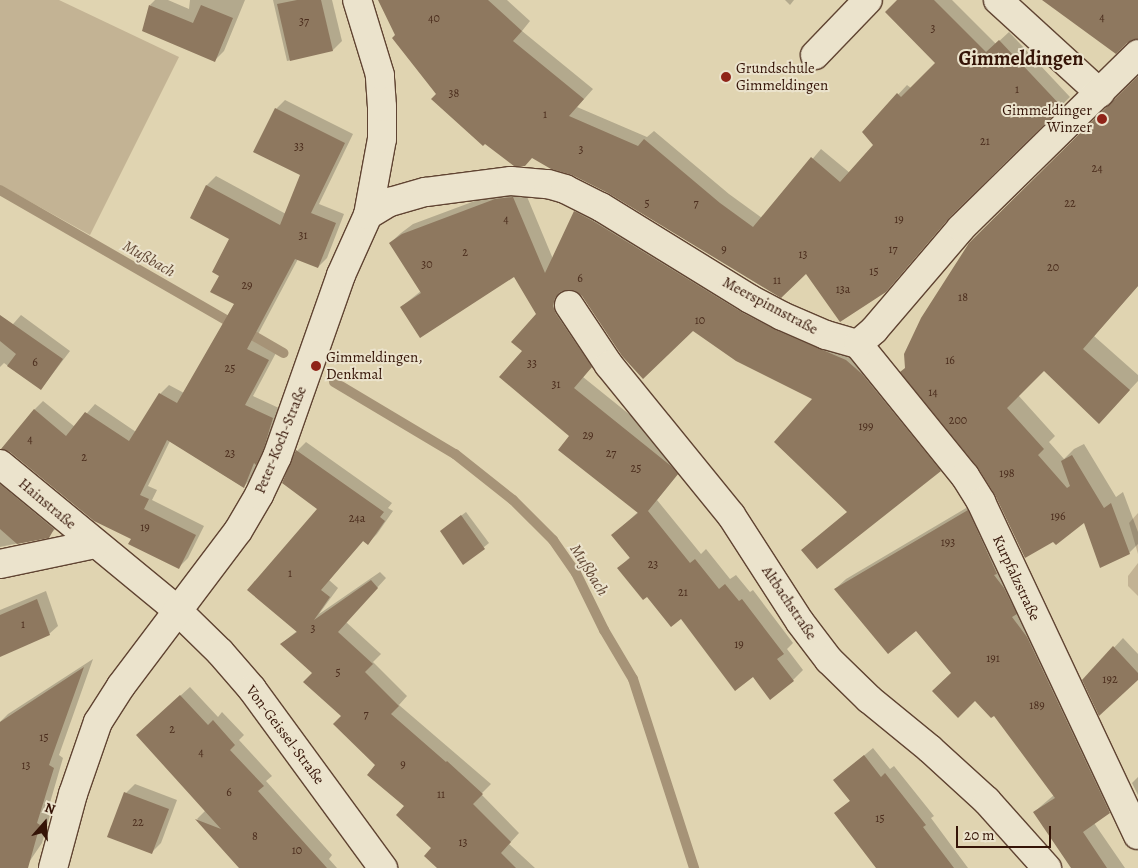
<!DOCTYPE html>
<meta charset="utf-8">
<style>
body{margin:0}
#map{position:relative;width:1138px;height:868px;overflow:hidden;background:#e0d4b1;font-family:Alegreya,serif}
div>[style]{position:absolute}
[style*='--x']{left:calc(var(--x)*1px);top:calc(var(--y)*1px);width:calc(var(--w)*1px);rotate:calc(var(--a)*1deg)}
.green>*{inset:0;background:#c3b394}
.shadow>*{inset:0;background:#0003}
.stream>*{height:10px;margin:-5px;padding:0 5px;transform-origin:5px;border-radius:5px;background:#a69377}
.building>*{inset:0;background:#8e785f}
.roads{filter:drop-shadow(1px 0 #604432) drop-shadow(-1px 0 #604432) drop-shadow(0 1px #604432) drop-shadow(0 -1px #604432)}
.minor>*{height:28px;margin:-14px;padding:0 14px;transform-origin:14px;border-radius:14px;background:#ebe3cc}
.dots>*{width:14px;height:14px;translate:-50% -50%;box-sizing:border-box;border:2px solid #ebe3cc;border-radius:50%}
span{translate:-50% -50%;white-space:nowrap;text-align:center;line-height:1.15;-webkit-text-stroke:4px #ebe3cc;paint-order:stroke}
.number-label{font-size:12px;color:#4b2d1d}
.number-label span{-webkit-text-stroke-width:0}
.poi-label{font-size:15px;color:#351407}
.left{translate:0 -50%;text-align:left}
.right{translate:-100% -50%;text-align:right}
.street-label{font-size:15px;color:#351407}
.water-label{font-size:16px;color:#624734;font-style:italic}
.district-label{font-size:20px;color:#351407;font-weight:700}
.north{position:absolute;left:20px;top:798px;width:50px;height:50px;-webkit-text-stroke:4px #ebe3cc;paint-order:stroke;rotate:19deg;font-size:14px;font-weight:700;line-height:20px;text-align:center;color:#351407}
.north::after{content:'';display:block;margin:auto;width:18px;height:22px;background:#351407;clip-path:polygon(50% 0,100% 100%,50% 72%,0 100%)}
.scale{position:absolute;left:956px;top:826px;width:95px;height:22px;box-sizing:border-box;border:2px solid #351407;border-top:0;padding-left:6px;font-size:15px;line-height:18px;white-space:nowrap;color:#351407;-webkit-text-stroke:4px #ebe3cc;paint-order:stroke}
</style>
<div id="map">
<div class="green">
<i style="clip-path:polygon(0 0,59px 0,179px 57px,90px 235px,0 185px)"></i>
<i style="clip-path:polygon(1138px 513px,1138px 554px,1129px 523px)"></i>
<i style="clip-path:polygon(1138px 563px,1138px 596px,1128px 586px,1128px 576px)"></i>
</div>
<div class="shadow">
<i style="clip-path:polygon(155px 0,168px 0,189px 9px,190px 0,245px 0,224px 51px,215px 60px,150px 5px)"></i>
<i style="clip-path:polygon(273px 0,332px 0,342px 41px,333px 50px,287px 61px)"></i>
<i style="clip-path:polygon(380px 0,507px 0,530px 21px,522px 31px,593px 89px,577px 107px,647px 137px,654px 131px,729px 194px,762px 218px,821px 149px,850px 173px,875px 145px,863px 132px,907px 85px,911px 88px,937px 63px,899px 0,952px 0,996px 44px,1009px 32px,1070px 97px,958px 207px,806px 272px,610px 193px,437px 94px,396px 35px)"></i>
<i style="clip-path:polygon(785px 0,794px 0,790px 5px)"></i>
<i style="clip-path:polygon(285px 100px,353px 134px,319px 204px,344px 214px,327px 258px,318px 267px,298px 259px,255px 340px,277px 351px,253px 396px,281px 409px,265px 454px,260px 459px,252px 478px,243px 487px,170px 441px,148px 486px,157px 490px,152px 500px,204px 526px,188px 558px,179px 567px,133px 538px,34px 410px,43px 401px,75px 427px,95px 404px,136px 432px,160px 394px,169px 385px,184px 393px,235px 303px,220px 275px,231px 239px,192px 217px,207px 185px,216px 176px,286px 214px,301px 174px,276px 109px)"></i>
<i style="clip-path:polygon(1138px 149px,1138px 286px,1094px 336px,1138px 375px,1138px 381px,1111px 410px,1044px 369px,1018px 395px,1055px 436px,1049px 442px,1064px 459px,1074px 449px,1084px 444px,1116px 497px,1123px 492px,1138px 532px,1138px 544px,1129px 553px,1084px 521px,995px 493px,967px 450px)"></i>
<i style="clip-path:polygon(523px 187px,553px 259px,576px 212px,586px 202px,857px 350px,950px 460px,940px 470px,848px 511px,814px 399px,693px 330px,583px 295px,576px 290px,564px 289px,563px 295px,601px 356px,583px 377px,681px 456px,687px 463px,657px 500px,701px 554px,706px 549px,730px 579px,736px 575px,750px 592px,753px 590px,793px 643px,787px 649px,803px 670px,793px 680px,753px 675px,681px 618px,647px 595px,619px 568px,631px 556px,613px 535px,638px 512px,571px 436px,523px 351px,537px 314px,515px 276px,401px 307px,421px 291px,390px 243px,401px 233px,413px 224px,507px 189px)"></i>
<i style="clip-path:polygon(21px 315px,70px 351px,41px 389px,4px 363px,0 367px,0 339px)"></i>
<i style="clip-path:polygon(306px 442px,392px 503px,388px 508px,393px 511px,377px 534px,368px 543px,364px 540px,329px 580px,338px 588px,319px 614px,380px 572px,386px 578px,346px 622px,381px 654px,373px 662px,407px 696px,399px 705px,491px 784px,481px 794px,519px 833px,509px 844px,535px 868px,439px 868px,433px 848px,406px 806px,313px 673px,281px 644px,297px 631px,319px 509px,283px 483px,297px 451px)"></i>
<i style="clip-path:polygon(0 468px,57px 527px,48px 537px,0 547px)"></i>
<i style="clip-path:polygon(978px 501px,1120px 801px,1094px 823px,1125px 868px,1072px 868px,1034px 812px,1054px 795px,994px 714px,952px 673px,917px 629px,835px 589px,846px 579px)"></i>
<i style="clip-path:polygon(466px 512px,489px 543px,464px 563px,441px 531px)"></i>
<i style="clip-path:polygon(46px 591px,58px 626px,49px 634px,0 655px,0 610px)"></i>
<i style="clip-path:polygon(1123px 638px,1138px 654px,1138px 678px,1084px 680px)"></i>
<i style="clip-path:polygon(93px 659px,59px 755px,63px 758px,47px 813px,50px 815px,42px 843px,25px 868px,0 868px,0 722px,8px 714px)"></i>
<i style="clip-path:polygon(190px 687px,218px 717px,222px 712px,244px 735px,239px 740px,272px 776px,266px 781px,332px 855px,329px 859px,337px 868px,240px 868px,197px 819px,206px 810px,147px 726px)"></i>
<i style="clip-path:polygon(873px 748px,890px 769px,894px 766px,934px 816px,931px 818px,968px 868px,877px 868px,835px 813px,851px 800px,835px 780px)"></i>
<i style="clip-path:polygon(1138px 777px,1138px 795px,1132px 783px)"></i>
<i style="clip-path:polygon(135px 784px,177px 800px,161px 843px,152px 852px,126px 793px)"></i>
</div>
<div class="stream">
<i style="--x:0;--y:190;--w:327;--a:29.9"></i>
<i style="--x:334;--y:382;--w:141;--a:30.8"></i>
<i style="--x:455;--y:454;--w:74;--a:38.4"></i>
<i style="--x:513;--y:500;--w:57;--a:45"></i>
<i style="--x:553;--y:540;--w:40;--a:55.1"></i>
<i style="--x:576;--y:573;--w:64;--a:63.8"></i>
<i style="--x:604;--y:630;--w:57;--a:59.4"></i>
<i style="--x:633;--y:679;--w:199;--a:72.1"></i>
</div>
<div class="building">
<i style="clip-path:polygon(297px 0,321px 0,333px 51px,290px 61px,277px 4px)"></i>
<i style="clip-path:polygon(378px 0,488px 0,522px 31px,513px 41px,584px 99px,569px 116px,638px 146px,644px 139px,720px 203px,753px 227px,811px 157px,840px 182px,873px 145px,862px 132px,897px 93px,901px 97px,935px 63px,885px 12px,897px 0,934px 0,986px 52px,999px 40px,1062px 107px,950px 217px,886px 292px,840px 322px,806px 274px,781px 298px,608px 193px,572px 175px,551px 169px,532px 158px,525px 166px,514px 166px,485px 144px,483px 146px,431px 99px,436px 94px,392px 38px,395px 35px)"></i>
<i style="clip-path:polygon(1042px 0,1138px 0,1138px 39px,1127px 43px,1116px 54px)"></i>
<i style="clip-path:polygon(149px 5px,193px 23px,201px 5px,233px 18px,215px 62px,142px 31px)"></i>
<i style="clip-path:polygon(1138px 76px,1138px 286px,1083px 349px,1130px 390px,1099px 424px,1044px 371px,1007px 408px,1044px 449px,1038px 455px,1067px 488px,1070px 486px,1061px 461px,1072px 455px,1104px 508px,1111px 503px,1130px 554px,1100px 568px,1084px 523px,1056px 545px,1053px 542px,1025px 558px,995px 495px,978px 468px,900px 372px,905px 368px,904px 354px,921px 318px,969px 243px)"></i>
<i style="clip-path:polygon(275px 108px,345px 143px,311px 213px,336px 223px,318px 268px,295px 259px,247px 349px,269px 360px,245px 405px,273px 418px,263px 451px,256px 465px,254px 463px,244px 488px,167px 440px,140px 495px,149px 499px,144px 509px,196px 535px,179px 569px,128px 544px,131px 539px,94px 521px,10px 452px,1px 449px,34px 409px,66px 436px,85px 412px,129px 441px,159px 393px,177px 403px,234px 304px,210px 292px,219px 276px,212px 272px,229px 239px,190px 218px,206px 185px,280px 225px,300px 175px,253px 152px)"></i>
<i style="clip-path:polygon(513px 197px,545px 273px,574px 211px,593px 221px,743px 313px,776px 330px,846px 360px,862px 374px,941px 471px,817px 569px,801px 550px,847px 512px,774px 442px,812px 399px,736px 361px,693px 331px,643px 379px,622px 356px,582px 296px,575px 291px,568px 290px,560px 292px,555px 298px,553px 306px,556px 314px,592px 367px,574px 388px,671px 466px,678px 474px,648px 511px,690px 563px,695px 559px,719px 589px,725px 584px,739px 601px,742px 599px,784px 654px,777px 659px,794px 681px,770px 700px,753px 677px,735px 691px,681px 619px,671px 627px,647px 597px,643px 600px,617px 568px,630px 558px,611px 535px,638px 513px,558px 450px,569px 436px,499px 377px,522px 351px,511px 342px,536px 314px,514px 277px,420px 338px,400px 307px,421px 293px,389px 243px,402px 234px,495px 199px)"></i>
<i style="clip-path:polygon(0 315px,63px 359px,41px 390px,7px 366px,16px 354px,0 341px)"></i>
<i style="clip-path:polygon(296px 450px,384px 512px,380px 517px,385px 521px,368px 545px,363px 541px,321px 590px,330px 597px,314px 620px,371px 580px,378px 588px,338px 632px,373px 664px,365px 672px,399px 706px,391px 714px,446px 762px,447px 761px,483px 794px,473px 804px,511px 842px,501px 853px,516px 868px,437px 868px,424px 856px,431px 848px,396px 815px,404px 806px,367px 775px,375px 765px,333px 724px,341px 716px,303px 682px,312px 673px,280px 644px,297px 632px,247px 590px,317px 509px,282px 483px)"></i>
<i style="clip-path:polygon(0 484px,54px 529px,49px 538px,17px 544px,0 529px)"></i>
<i style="clip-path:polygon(968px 510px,997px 574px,994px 575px,1004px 588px,1017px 614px,1012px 617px,1027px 637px,1110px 813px,1083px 832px,1107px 868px,1071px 868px,1033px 812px,1055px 798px,994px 716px,991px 718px,975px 701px,958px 718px,932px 691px,951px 673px,916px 631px,888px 654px,834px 589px)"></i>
<i style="clip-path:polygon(461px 515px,485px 549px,463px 565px,440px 531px)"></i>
<i style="clip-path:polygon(37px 599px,50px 635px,0 657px,0 615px)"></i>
<i style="clip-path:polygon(1113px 646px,1138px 673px,1138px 680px,1099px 716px,1082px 680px)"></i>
<i style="clip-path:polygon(84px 667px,49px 765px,54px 768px,37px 823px,40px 825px,28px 868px,0 868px,0 722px)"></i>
<i style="clip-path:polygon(180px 695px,208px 725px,213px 720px,235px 745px,230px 750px,264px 786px,258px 791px,327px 868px,239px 868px,195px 819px,221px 829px,136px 735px)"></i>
<i style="clip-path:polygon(864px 755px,881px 777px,885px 773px,926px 825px,923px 827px,954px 868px,876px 868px,834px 813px,850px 801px,833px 780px)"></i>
<i style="clip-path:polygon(124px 792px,169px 809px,152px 854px,107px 837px)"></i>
</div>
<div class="roads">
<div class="minor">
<i style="--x:998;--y:0;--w:138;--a:42.4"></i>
<i style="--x:815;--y:55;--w:76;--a:-46.1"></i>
<i style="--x:368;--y:215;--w:26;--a:-31"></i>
<i style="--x:390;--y:202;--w:37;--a:-16"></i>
<i style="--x:426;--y:192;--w:86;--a:-7.4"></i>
<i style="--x:511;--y:181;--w:37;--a:5"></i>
<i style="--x:548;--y:184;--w:18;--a:16"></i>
<i style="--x:565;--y:189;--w:40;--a:26.6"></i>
<i style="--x:601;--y:207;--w:175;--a:31.7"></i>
<i style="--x:750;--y:299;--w:36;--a:28"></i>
<i style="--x:782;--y:316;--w:48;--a:23.4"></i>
<i style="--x:826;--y:335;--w:33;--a:16"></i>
<i style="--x:569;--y:305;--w:72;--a:56.3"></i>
<i style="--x:609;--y:365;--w:193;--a:50.9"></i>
<i style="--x:731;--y:515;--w:127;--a:57.2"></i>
<i style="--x:800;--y:622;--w:48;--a:52.7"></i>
<i style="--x:829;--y:660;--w:56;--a:44.3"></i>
<i style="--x:869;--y:699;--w:79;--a:39.3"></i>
<i style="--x:930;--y:749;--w:77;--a:42.4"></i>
<i style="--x:987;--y:801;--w:90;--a:48.2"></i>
<i style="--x:858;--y:344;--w:170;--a:51"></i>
<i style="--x:965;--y:476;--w:31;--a:58"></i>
<i style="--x:981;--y:502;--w:368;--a:64.8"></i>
<i style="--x:858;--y:344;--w:21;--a:-41"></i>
<i style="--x:874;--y:330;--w:134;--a:-49.5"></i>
<i style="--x:961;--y:228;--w:248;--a:-44.5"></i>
<i style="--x:0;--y:464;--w:229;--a:39.5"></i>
<i style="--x:177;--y:610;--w:60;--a:44.3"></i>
<i style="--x:220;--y:652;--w:49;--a:49.1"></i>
<i style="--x:252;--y:689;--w:222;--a:53.8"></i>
<i style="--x:0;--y:564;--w:97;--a:-11.9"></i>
<i style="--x:53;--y:868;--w:77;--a:-74.9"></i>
<i style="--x:73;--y:794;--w:76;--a:-70.9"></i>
<i style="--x:98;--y:722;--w:43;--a:-57.4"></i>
<i style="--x:121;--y:686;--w:194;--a:-53"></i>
<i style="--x:238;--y:531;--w:42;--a:-59.7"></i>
<i style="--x:259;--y:495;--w:42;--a:-64.7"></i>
<i style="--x:277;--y:457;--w:193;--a:-70.6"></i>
<i style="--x:341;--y:275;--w:66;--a:-65.8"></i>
<i style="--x:368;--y:215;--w:77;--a:-79.6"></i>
<i style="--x:382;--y:139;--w:32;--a:-90"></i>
<i style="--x:382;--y:107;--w:32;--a:-94"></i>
<i style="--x:380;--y:75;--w:78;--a:-107"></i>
</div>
</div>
<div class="dots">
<i style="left:726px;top:77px;background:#8f2418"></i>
<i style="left:1102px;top:119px;background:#8f2418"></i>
<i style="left:316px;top:366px;background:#8f2418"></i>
</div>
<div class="number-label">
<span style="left:1102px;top:18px">4</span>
<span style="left:434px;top:19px">40</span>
<span style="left:304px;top:22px">37</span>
<span style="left:933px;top:29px">3</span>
<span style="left:1017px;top:90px">1</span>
<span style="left:454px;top:94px">38</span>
<span style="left:545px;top:115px">1</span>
<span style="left:985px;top:142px">21</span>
<span style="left:299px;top:147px">33</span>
<span style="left:581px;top:150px">3</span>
<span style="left:1097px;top:169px">24</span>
<span style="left:647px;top:204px">5</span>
<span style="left:696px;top:204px">7</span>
<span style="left:1070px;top:204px">22</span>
<span style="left:506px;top:220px">4</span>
<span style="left:899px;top:220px">19</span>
<span style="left:303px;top:236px">31</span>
<span style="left:724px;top:250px">9</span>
<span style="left:893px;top:250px">17</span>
<span style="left:465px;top:253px">2</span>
<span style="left:803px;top:255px">13</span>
<span style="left:427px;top:265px">30</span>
<span style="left:1053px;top:268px">20</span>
<span style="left:874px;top:272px">15</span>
<span style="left:580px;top:279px">6</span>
<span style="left:777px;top:281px">11</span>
<span style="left:247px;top:286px">29</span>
<span style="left:843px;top:290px">13a</span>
<span style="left:963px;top:298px">18</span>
<span style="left:700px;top:321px">10</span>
<span style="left:950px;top:361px">16</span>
<span style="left:35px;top:363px">6</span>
<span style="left:532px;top:364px">33</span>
<span style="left:230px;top:369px">25</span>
<span style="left:556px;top:385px">31</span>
<span style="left:933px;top:393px">14</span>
<span style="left:958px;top:421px">200</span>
<span style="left:866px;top:427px">199</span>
<span style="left:588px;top:436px">29</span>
<span style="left:30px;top:440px">4</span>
<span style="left:230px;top:454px">23</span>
<span style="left:611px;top:454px">27</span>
<span style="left:84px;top:458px">2</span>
<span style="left:636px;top:469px">25</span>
<span style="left:1007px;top:474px">198</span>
<span style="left:1058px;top:517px">196</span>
<span style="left:357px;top:519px">24a</span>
<span style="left:145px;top:528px">19</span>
<span style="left:948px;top:543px">193</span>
<span style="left:653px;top:565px">23</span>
<span style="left:290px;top:574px">1</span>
<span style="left:683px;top:593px">21</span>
<span style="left:23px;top:625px">1</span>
<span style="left:313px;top:629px">3</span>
<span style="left:739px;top:645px">19</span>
<span style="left:993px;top:659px">191</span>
<span style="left:338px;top:673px">5</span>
<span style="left:1110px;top:680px">192</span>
<span style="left:1037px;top:706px">189</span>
<span style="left:366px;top:715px">7</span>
<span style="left:172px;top:730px">2</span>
<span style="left:44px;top:738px">15</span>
<span style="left:201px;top:753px">4</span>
<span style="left:403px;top:765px">9</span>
<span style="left:26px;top:766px">13</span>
<span style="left:229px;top:793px">6</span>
<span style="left:441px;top:795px">11</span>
<span style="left:880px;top:819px">15</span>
<span style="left:138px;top:823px">22</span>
<span style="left:255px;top:837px">8</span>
<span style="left:463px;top:843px">13</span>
<span style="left:297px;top:851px">10</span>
</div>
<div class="poi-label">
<span class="left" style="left:736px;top:77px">Grundschule<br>Gimmeldingen</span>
<span class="right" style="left:1092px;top:119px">Gimmeldinger<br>Winzer</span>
<span class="left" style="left:326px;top:366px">Gimmeldingen,<br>Denkmal</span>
</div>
<div class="street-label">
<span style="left:770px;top:306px;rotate:28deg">Meerspinnstraße</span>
<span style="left:281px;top:440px;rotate:-68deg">Peter-Koch-Straße</span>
<span style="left:47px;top:504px;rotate:40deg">Hainstraße</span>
<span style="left:1016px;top:578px;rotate:65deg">Kurpfalzstraße</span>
<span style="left:789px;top:603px;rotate:56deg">Altbachstraße</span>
<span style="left:285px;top:735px;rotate:53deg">Von-Geissel-Straße</span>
</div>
<div class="water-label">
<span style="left:149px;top:259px;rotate:30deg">Mußbach</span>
<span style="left:589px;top:570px;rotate:58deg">Mußbach</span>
</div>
<div class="district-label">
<span style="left:1021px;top:58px">Gimmeldingen</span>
</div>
<div class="north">N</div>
<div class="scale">20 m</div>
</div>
